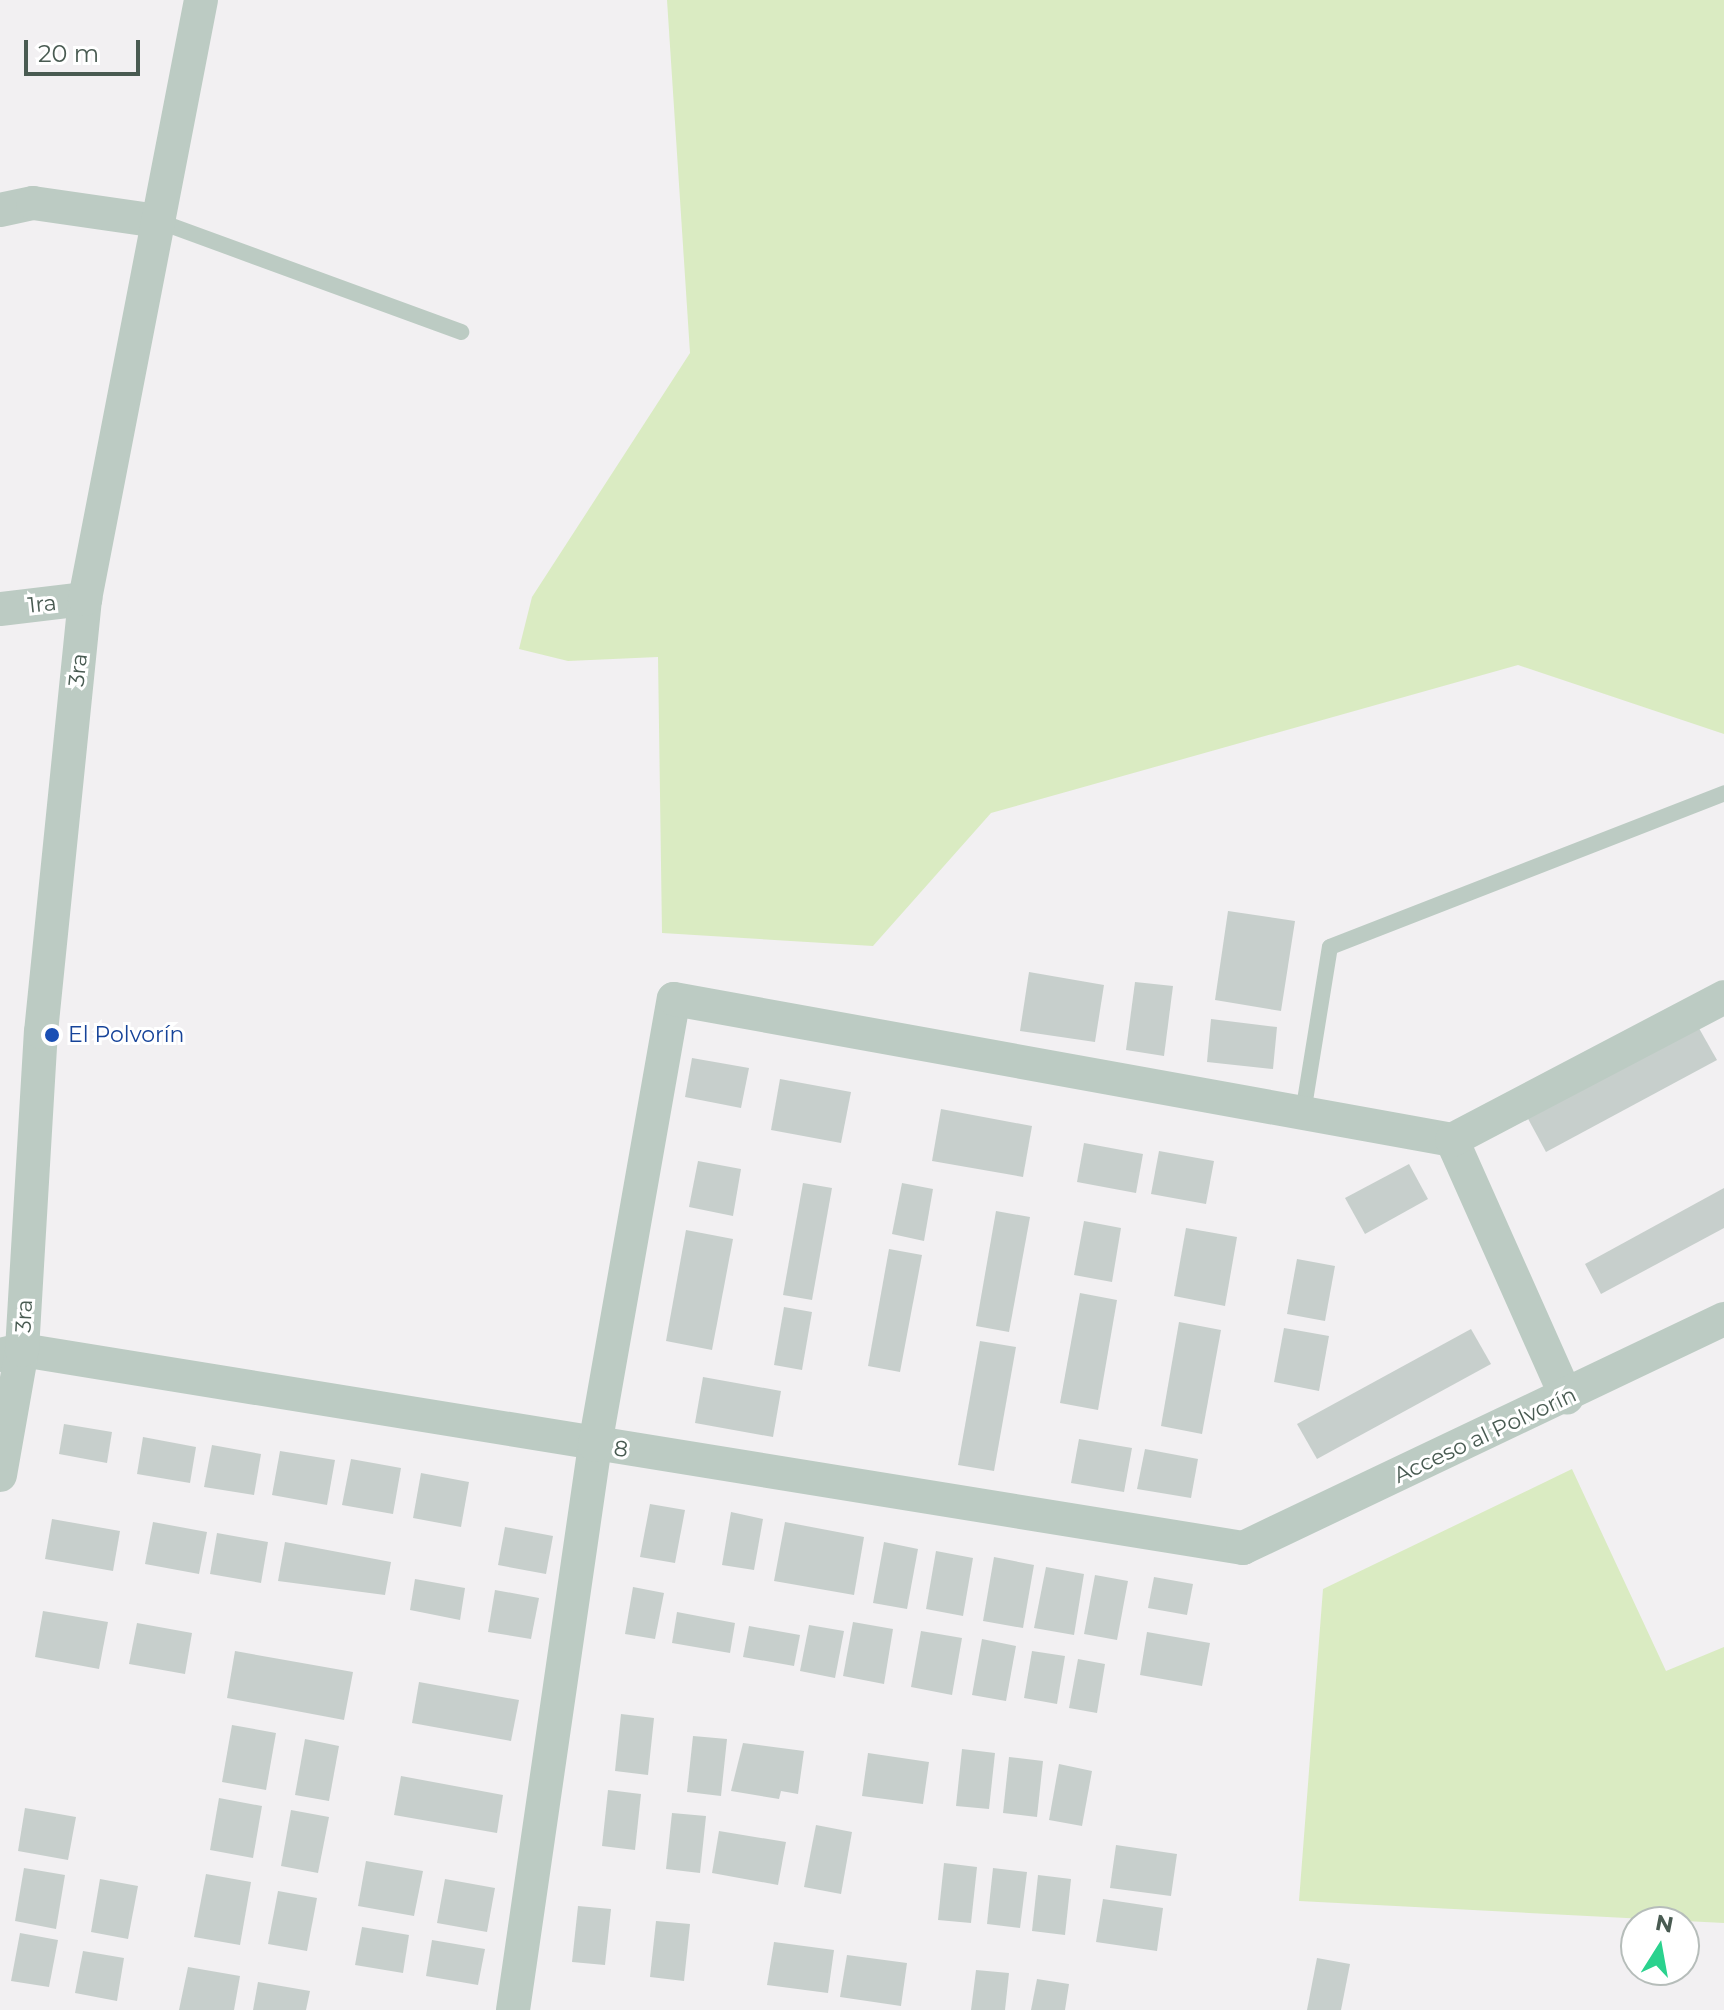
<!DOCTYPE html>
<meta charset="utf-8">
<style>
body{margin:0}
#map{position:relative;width:1724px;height:2010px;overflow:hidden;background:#f2f0f2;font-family:Montserrat,sans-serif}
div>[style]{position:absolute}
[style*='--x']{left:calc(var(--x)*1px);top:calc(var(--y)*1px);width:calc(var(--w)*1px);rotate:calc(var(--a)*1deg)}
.green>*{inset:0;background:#daebc2}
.building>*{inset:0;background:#c7cfcc}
.service>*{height:16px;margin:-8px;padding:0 8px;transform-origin:8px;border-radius:8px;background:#bccbc3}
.minor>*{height:34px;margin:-17px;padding:0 17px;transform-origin:17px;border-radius:17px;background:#bccbc3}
.dots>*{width:22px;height:22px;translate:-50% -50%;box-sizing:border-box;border:4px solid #fff;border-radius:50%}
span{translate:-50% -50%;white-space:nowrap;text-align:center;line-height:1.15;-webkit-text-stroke:6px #fff;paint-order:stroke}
.street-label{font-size:22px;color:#495b52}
.transit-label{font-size:22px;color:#164399}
.left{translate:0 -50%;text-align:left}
.north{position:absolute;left:1620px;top:1906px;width:80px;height:80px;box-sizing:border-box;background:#fff;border:2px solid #b6bdba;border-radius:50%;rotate:11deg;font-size:22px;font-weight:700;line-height:32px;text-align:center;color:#495b52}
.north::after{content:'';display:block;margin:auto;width:28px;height:36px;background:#2ad28e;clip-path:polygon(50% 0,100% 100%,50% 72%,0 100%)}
.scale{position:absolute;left:24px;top:40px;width:116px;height:36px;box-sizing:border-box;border:4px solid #495b52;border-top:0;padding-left:10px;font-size:24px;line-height:28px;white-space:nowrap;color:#495b52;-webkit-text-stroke:6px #fff;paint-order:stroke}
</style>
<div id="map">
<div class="green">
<i style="clip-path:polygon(667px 0,1724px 0,1724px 734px,1518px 665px,991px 813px,873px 946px,662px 933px,658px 657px,568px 661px,519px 649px,532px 597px,690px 353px)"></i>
<i style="clip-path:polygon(1572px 1469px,1666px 1671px,1724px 1647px,1724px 1923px,1299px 1901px,1323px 1589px)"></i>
</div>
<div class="building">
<i style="clip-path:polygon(1228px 911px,1295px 921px,1281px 1011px,1215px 1000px)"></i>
<i style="clip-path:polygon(1029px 972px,1104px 985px,1095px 1042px,1020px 1031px)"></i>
<i style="clip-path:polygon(1135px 982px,1173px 986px,1164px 1056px,1126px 1050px)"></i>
<i style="clip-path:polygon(1211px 1019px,1277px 1027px,1273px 1069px,1207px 1062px)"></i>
<i style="clip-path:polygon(1696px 1023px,1717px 1060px,1546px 1152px,1526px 1115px)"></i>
<i style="clip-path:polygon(692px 1058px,749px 1068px,741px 1108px,685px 1097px)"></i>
<i style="clip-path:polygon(780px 1079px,851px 1092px,841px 1143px,771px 1130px)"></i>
<i style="clip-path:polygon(941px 1109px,1032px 1126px,1023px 1177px,932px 1161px)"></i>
<i style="clip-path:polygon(1084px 1143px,1143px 1154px,1136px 1193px,1077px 1182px)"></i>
<i style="clip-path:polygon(1159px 1151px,1214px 1161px,1206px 1204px,1151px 1194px)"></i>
<i style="clip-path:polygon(698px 1161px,741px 1169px,733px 1216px,689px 1207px)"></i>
<i style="clip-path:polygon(1409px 1164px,1428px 1199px,1365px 1234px,1345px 1198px)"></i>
<i style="clip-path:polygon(803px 1183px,832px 1188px,812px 1300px,783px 1295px)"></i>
<i style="clip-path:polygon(902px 1183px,933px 1189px,924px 1241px,892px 1234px)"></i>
<i style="clip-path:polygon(1724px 1188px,1724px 1228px,1601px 1294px,1585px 1264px)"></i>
<i style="clip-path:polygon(996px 1211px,1030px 1217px,1009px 1332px,976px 1326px)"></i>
<i style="clip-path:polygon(1084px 1221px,1121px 1228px,1112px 1282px,1074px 1275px)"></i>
<i style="clip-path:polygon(1186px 1228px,1237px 1237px,1225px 1306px,1174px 1296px)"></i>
<i style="clip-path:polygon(686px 1230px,733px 1239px,712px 1350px,666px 1341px)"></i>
<i style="clip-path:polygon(889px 1249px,922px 1255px,900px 1372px,868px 1366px)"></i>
<i style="clip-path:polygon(1297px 1259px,1335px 1266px,1325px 1321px,1287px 1314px)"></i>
<i style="clip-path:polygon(1080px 1293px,1117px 1300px,1098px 1410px,1060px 1403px)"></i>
<i style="clip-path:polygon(784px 1307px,812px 1312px,802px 1370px,774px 1365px)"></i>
<i style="clip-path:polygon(1179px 1322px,1221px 1330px,1202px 1434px,1161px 1426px)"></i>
<i style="clip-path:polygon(1284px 1328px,1329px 1336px,1319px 1391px,1274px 1382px)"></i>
<i style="clip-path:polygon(1471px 1329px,1491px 1364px,1317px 1459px,1297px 1424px)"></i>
<i style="clip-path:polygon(980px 1341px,1016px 1347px,994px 1471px,958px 1465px)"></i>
<i style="clip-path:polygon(703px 1377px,781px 1391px,773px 1437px,695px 1423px)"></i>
<i style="clip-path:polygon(64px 1424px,112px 1432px,107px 1463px,59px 1454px)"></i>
<i style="clip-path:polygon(143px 1437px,196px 1447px,190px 1483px,137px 1474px)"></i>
<i style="clip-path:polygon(1079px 1439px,1132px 1448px,1124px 1492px,1071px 1483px)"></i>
<i style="clip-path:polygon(212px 1445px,261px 1454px,254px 1495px,204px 1487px)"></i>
<i style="clip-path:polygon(1145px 1449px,1198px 1459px,1191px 1498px,1137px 1489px)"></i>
<i style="clip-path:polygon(280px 1451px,335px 1460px,327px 1505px,272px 1495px)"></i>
<i style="clip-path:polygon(351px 1459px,401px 1468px,393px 1514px,342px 1505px)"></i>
<i style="clip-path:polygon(421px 1473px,469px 1482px,461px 1527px,413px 1518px)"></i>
<i style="clip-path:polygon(650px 1504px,685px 1510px,675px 1563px,640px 1557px)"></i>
<i style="clip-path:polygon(731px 1512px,763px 1519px,754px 1570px,722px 1565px)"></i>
<i style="clip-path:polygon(52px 1519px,120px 1531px,113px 1571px,45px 1559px)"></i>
<i style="clip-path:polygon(153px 1522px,207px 1532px,199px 1574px,145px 1564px)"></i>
<i style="clip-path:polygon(785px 1522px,864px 1537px,854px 1595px,774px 1581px)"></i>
<i style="clip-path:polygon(505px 1527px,553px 1536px,546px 1574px,498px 1565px)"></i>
<i style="clip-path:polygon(217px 1533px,268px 1542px,261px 1583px,210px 1574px)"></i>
<i style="clip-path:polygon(285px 1542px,391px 1562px,385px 1595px,278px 1581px)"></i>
<i style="clip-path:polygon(884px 1542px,918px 1549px,907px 1609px,873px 1603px)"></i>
<i style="clip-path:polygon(936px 1551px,973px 1558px,963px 1616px,926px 1609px)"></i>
<i style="clip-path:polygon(994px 1557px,1034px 1565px,1023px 1628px,983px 1621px)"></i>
<i style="clip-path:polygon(1046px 1567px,1084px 1574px,1074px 1635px,1034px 1628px)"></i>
<i style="clip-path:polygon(1095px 1575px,1128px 1581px,1117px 1640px,1084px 1634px)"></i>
<i style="clip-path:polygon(1154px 1577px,1193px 1584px,1187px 1615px,1148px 1608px)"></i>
<i style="clip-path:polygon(415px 1579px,465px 1588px,460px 1620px,410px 1610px)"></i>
<i style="clip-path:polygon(633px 1587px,664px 1593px,655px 1639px,625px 1634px)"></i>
<i style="clip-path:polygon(495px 1590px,539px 1598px,531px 1639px,488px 1632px)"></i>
<i style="clip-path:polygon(43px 1611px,108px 1622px,99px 1669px,35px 1657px)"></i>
<i style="clip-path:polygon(677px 1612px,735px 1623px,730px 1653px,672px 1643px)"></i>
<i style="clip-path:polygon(853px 1622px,893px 1629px,884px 1684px,843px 1676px)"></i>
<i style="clip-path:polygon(137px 1623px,192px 1633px,185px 1674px,129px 1664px)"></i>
<i style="clip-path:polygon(809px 1625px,844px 1631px,835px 1678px,800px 1671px)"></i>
<i style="clip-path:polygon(749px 1626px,800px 1635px,794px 1666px,743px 1657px)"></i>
<i style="clip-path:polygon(921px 1631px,962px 1638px,952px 1695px,911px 1687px)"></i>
<i style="clip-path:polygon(1147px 1632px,1210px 1643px,1202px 1686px,1140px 1675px)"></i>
<i style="clip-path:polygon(982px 1639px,1016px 1646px,1006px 1701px,972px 1695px)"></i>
<i style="clip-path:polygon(235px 1651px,353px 1672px,344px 1720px,227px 1698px)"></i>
<i style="clip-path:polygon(1032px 1651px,1065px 1656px,1057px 1704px,1024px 1698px)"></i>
<i style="clip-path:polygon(1078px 1659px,1105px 1664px,1097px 1713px,1069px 1708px)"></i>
<i style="clip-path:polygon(419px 1682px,519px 1700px,511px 1741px,412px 1723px)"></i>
<i style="clip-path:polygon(621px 1714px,654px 1718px,648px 1775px,615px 1771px)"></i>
<i style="clip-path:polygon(232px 1725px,276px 1733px,266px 1790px,222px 1782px)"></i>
<i style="clip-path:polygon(693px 1736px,727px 1739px,721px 1796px,687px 1792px)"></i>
<i style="clip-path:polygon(305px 1739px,339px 1746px,329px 1801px,295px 1795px)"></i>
<i style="clip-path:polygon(743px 1743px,804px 1751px,798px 1794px,781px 1791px,779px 1799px,731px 1791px)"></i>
<i style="clip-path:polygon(962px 1749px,995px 1753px,989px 1809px,956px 1806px)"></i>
<i style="clip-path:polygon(868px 1753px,929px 1762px,923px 1804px,862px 1796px)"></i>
<i style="clip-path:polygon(1009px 1757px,1043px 1761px,1037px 1817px,1003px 1813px)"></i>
<i style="clip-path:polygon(1059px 1764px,1092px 1771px,1082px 1826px,1049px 1820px)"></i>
<i style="clip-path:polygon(401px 1776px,503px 1795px,497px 1833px,394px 1815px)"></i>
<i style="clip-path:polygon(608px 1790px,641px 1794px,635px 1850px,602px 1846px)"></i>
<i style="clip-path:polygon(219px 1798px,262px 1806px,253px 1858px,210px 1850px)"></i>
<i style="clip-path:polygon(25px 1808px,76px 1817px,68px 1860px,18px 1851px)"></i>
<i style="clip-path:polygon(291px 1810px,329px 1817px,318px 1873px,281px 1866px)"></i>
<i style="clip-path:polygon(672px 1813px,706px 1816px,700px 1873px,666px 1869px)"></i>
<i style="clip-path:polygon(816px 1825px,852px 1832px,841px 1894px,804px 1887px)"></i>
<i style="clip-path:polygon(719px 1831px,786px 1842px,778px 1885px,712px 1873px)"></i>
<i style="clip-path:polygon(1116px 1845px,1177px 1854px,1171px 1896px,1110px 1888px)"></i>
<i style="clip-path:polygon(366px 1861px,423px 1871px,414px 1916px,358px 1906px)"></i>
<i style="clip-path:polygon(944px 1863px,977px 1867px,971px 1923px,938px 1920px)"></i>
<i style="clip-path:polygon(24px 1868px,65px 1875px,56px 1929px,15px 1921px)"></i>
<i style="clip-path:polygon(993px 1868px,1027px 1872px,1020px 1928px,987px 1924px)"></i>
<i style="clip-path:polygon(206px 1874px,251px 1882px,240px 1945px,194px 1937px)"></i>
<i style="clip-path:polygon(1038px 1875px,1071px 1879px,1065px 1935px,1032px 1931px)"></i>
<i style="clip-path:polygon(100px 1879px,138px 1886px,128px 1939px,91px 1932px)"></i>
<i style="clip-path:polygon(445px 1879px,495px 1888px,487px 1932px,437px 1923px)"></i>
<i style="clip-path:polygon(278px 1891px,317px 1898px,307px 1951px,268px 1944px)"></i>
<i style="clip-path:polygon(1103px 1899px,1163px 1908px,1157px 1951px,1096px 1942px)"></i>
<i style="clip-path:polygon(578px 1906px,611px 1909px,605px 1965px,572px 1962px)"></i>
<i style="clip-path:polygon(656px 1921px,690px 1924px,684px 1981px,650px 1977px)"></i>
<i style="clip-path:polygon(362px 1927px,409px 1935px,403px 1973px,355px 1965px)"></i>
<i style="clip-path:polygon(20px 1933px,58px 1940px,49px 1987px,11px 1981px)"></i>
<i style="clip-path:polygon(432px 1940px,485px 1949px,478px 1985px,426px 1976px)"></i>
<i style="clip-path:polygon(774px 1942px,834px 1950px,828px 1993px,767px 1985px)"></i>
<i style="clip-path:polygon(83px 1951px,124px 1958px,117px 2001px,75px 1993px)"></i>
<i style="clip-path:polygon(847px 1955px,907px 1963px,901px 2006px,840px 1997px)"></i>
<i style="clip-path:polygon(1317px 1958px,1350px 1964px,1341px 2010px,1307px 2010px)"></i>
<i style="clip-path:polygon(188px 1967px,240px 1976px,234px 2010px,179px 2010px)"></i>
<i style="clip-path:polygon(976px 1970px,1009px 1973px,1005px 2010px,971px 2010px)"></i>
<i style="clip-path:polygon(1037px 1979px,1069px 1984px,1065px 2010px,1031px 2010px)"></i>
<i style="clip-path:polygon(258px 1982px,310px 1991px,306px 2010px,253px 2010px)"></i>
</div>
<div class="service">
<i style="--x:158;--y:221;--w:323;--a:20.1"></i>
<i style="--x:1303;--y:1113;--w:168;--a:-80.8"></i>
<i style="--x:1330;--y:947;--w:423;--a:-21.3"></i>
</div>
<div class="minor">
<i style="--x:0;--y:210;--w:34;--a:-12"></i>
<i style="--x:33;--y:203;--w:126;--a:8.2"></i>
<i style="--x:0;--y:609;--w:86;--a:-6.7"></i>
<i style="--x:1452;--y:1140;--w:282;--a:66"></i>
<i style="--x:0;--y:1355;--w:23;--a:-13"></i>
<i style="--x:22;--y:1350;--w:1237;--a:9.21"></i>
<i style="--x:1243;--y:1548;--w:533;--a:-25.46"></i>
<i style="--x:0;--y:1475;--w:127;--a:-80"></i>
<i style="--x:22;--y:1350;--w:319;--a:-86.6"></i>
<i style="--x:41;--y:1032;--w:435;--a:-84.2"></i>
<i style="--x:85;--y:599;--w:610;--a:-79.04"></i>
<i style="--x:513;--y:2010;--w:571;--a:-81.74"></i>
<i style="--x:595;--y:1445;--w:453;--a:-80"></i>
<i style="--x:674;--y:999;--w:791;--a:10.27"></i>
<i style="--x:1452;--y:1140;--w:307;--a:-27.7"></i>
</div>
<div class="dots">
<i style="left:52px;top:1035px;background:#1a4fb4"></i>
</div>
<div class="street-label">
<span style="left:42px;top:604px;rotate:-6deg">1ra</span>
<span style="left:78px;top:670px;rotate:-84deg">3ra</span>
<span style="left:24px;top:1316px;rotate:-87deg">3ra</span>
<span style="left:1485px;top:1435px;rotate:-25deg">Acceso al Polvorín</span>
<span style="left:621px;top:1449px;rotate:8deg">8</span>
</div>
<div class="transit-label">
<span class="left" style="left:68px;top:1035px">El Polvorín</span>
</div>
<div class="north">N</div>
<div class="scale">20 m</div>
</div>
